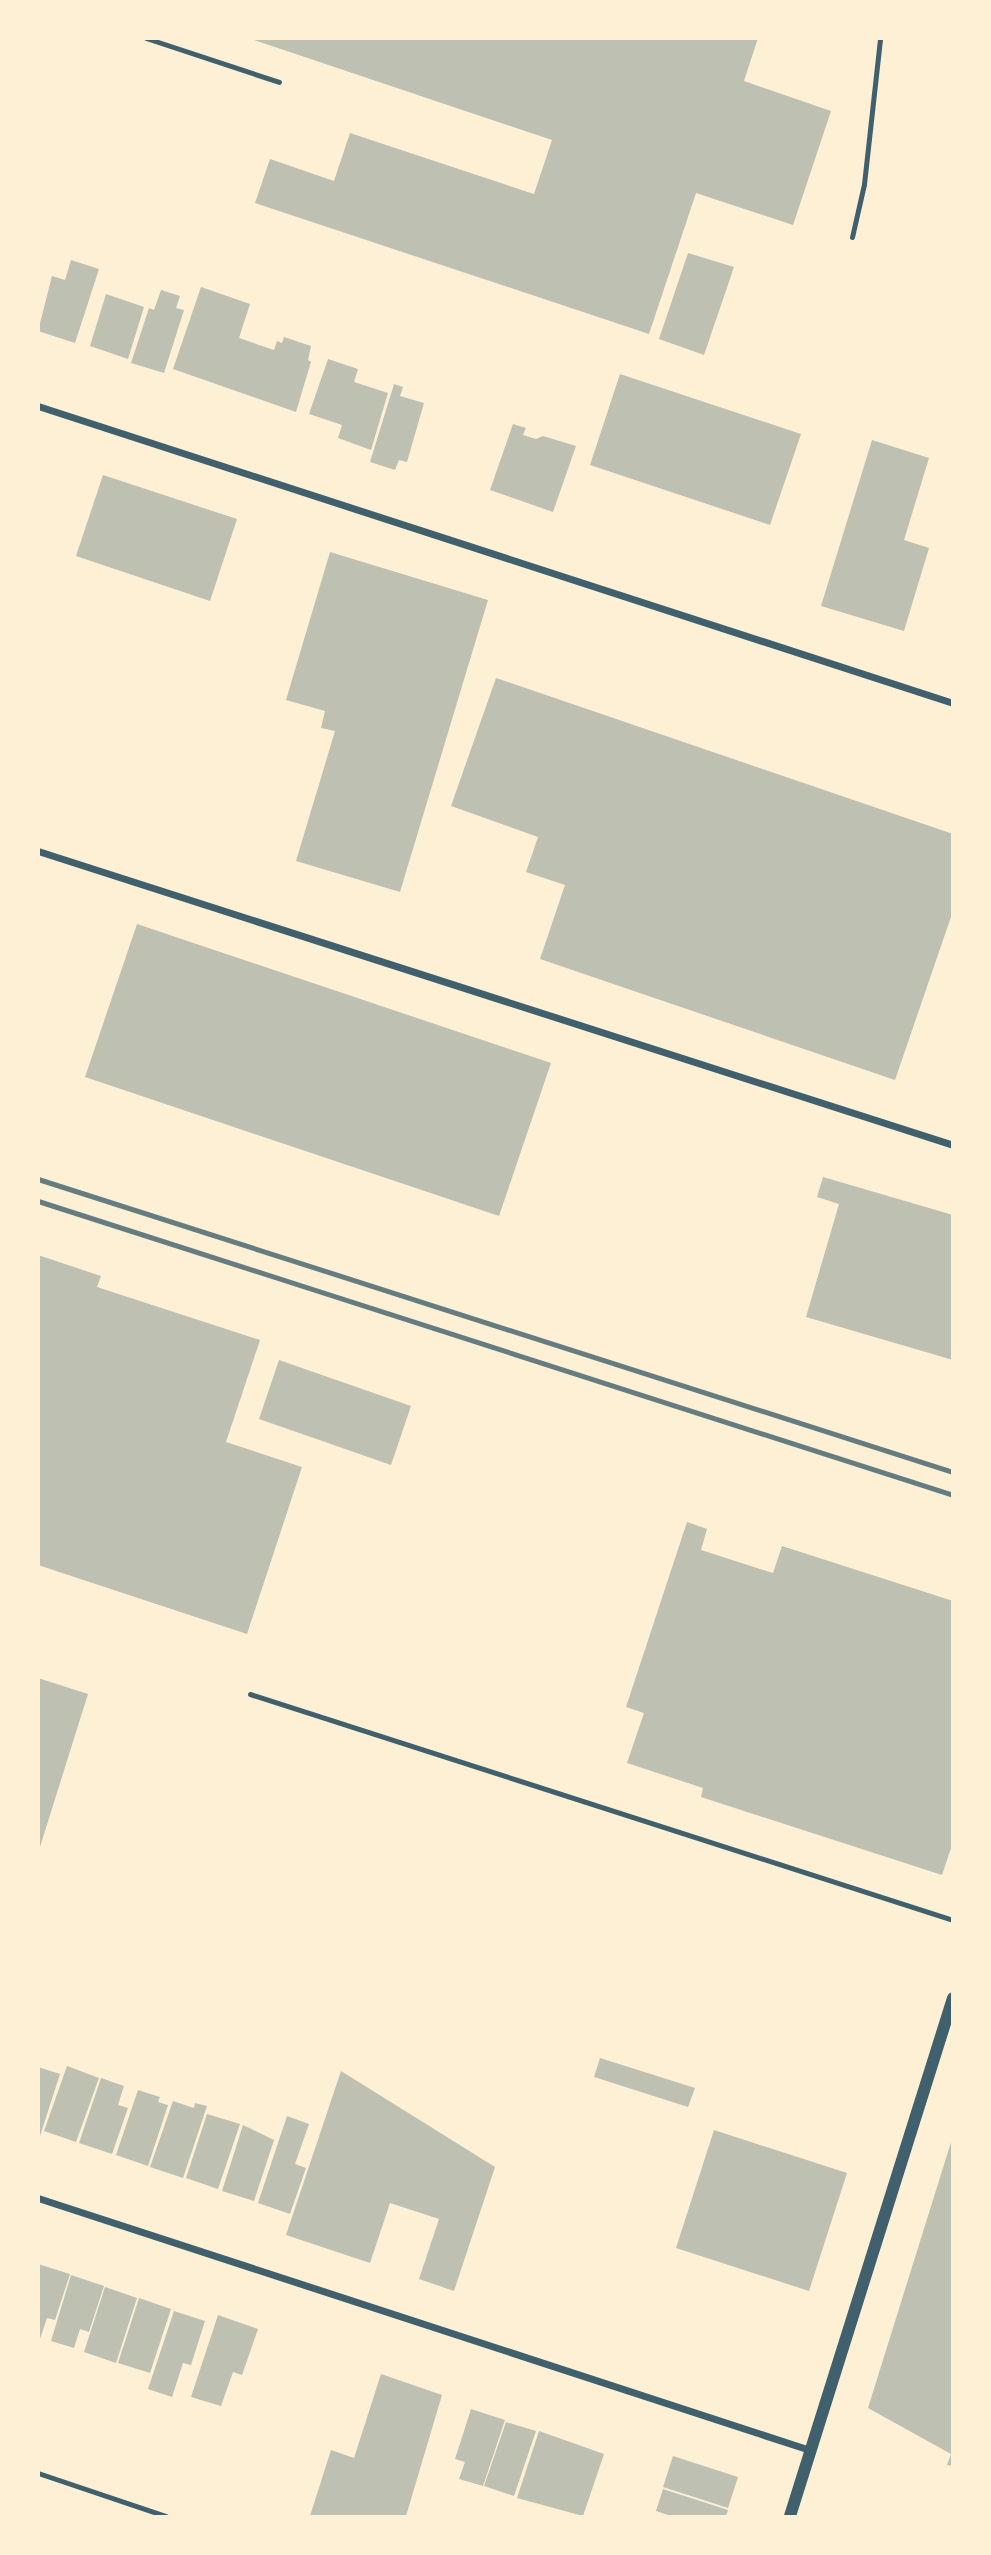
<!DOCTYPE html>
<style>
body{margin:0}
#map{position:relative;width:991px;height:2555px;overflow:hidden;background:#fdf0d5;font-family:Spectral,serif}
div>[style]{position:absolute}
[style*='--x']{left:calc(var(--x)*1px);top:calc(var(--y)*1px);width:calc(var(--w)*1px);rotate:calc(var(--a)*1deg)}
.building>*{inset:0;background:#bec0b2}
.service>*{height:5px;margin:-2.5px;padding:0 2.5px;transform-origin:2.5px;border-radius:2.5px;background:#3f606c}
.minor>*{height:7px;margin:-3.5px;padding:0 3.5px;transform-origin:3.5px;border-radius:3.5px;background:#3f606c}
.tertiary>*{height:12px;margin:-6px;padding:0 6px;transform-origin:6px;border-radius:6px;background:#3f606c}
.rail>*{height:5px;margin:-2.5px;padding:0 2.5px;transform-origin:2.5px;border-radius:2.5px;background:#657d81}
span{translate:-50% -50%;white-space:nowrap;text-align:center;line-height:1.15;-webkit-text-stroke:7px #fdf0d5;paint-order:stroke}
.frame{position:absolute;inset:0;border:40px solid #fdf0d5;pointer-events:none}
</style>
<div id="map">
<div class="building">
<i style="clip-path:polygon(248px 38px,758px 38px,744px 81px,831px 111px,793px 225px,696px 193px,649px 334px,255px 203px,270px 159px,334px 181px,350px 133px,534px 194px,552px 140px)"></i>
<i style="clip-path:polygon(688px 253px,734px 267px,704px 355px,659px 339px)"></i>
<i style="clip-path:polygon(71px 260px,99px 269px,75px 343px,38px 331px,52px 276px,65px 280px)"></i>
<i style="clip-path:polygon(201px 287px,250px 304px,239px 338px,274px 350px,277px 341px,282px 343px,284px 337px,311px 346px,308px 360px,311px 362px,296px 412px,173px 369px)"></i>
<i style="clip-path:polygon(161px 290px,180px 296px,176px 308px,184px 310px,164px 373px,131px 363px,149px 308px,154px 310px)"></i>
<i style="clip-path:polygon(106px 294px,144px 307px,128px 359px,90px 346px)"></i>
<i style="clip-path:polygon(328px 359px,358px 369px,354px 382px,388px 393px,371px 450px,338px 438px,342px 425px,309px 414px)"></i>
<i style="clip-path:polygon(620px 374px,801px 434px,770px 525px,590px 465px)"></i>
<i style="clip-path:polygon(394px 384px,403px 387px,400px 396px,424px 403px,407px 462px,399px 460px,395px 470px,370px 462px)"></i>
<i style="clip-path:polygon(513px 424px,526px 428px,523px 435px,536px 439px,543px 436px,576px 446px,553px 512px,490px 490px)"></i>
<i style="clip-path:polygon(872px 440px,929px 458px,904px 540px,929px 548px,904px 631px,821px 606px)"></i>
<i style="clip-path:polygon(103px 475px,237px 519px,210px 601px,76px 556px)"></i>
<i style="clip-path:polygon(330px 552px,488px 600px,400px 892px,296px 861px,335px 731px,321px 728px,325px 711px,286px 700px)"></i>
<i style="clip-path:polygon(496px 678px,953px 834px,953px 911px,895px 1080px,540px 959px,565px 885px,526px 872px,538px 837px,451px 806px)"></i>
<i style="clip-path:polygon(137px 924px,551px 1063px,499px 1216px,85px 1077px)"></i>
<i style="clip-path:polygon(823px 1177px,953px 1215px,953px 1360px,806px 1317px,839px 1204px,817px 1197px)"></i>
<i style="clip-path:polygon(38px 1255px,101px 1276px,97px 1287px,260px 1340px,226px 1442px,302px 1467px,247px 1634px,38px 1565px)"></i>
<i style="clip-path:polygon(279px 1360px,411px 1406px,391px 1465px,259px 1419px)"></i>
<i style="clip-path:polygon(687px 1522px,707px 1529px,701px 1550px,773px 1573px,782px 1546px,953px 1601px,953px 1842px,942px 1875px,701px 1797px,703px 1788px,627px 1763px,644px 1713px,626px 1707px)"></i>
<i style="clip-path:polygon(38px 1678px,88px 1694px,39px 1850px,38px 1849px)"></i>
<i style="clip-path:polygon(600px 2058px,695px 2088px,688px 2107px,594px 2077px)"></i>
<i style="clip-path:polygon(67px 2066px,99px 2078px,76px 2142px,44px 2131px)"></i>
<i style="clip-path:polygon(38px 2067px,60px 2074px,39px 2139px,38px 2139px)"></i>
<i style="clip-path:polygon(341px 2071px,495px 2167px,454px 2291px,419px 2279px,439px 2219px,390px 2203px,370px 2263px,286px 2235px)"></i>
<i style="clip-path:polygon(101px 2078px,124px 2086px,118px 2105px,128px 2108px,112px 2154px,79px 2143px)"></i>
<i style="clip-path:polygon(138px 2090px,160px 2097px,158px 2102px,168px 2105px,148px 2166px,116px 2155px)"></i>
<i style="clip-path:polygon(173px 2101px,194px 2108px,195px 2103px,207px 2106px,183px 2178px,150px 2167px)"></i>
<i style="clip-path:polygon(207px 2114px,240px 2124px,218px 2189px,186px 2178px)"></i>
<i style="clip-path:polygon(287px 2116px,309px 2124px,295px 2164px,306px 2168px,290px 2214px,258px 2203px)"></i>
<i style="clip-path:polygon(243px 2125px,274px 2140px,254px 2201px,222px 2191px)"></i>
<i style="clip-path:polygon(714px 2130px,847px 2173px,809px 2291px,676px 2248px)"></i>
<i style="clip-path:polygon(952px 2139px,953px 2139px,953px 2466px,947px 2465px,951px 2454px,868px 2408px)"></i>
<i style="clip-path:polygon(38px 2264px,70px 2274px,55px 2320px,47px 2318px,39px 2342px)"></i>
<i style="clip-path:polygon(71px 2275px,104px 2286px,89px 2332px,80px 2329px,74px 2348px,51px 2341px)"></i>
<i style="clip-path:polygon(105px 2287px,137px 2298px,116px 2363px,84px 2352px)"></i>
<i style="clip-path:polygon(139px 2298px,171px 2309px,150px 2373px,118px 2363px)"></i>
<i style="clip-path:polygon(174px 2311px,205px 2321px,191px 2365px,183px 2363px,172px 2397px,148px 2389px)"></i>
<i style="clip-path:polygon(218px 2315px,258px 2329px,242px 2375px,233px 2372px,221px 2406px,191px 2397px)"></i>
<i style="clip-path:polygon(381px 2374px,442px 2395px,406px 2516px,310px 2516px,331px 2450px,354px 2458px)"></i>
<i style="clip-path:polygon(471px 2409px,505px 2420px,483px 2486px,459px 2479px,465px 2462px,455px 2459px)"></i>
<i style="clip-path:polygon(506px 2422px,536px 2431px,514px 2496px,484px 2486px)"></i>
<i style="clip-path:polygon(539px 2431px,604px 2454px,583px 2516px,517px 2498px)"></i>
<i style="clip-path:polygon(673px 2456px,738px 2477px,728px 2508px,663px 2487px)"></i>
<i style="clip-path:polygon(663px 2489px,728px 2510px,726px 2516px,671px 2516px,656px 2511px)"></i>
</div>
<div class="service">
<i style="--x:146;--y:38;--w:140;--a:18.3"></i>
<i style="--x:852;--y:237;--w:54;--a:-77.2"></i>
<i style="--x:864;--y:184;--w:147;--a:-83.7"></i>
<i style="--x:250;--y:1694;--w:738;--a:17.82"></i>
<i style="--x:38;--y:2473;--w:135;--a:18.6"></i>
</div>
<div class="minor">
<i style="--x:38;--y:406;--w:962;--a:17.98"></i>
<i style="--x:38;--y:851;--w:961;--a:17.81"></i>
<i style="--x:38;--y:2198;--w:812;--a:18.08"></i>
</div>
<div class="tertiary">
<i style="--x:790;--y:2516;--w:543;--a:-72.53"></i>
</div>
<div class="rail">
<i style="--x:38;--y:1179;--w:961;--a:17.76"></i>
<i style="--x:38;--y:1201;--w:961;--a:17.81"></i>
</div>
<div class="frame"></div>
</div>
